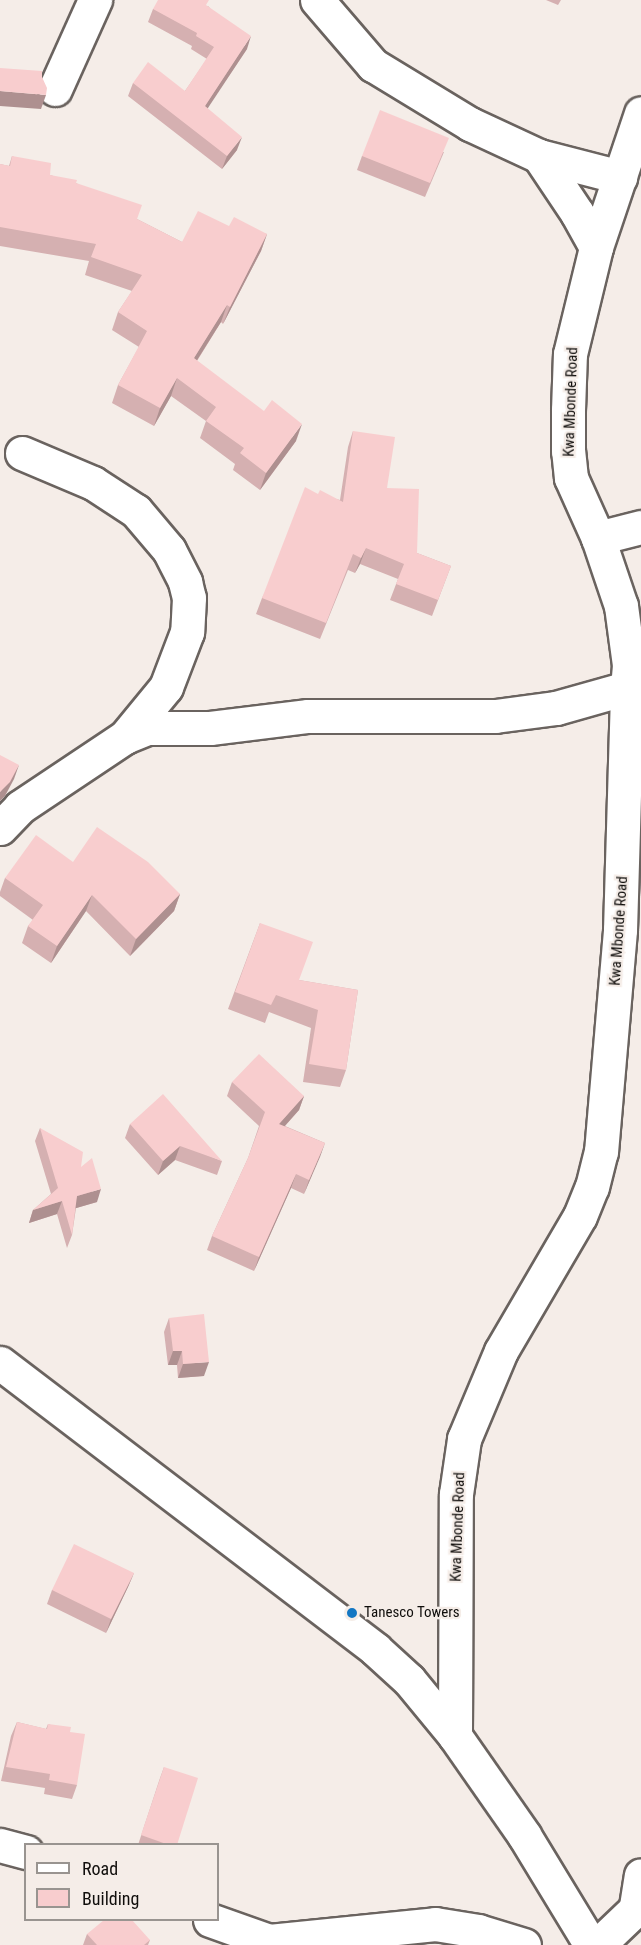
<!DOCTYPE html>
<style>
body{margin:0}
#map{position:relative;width:641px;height:1945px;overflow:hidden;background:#f5ede8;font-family:"Roboto Condensed",sans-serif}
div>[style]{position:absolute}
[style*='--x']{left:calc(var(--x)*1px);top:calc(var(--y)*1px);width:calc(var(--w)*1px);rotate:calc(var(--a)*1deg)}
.roads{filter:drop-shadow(2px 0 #6a635f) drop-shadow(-2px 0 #6a635f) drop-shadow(0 2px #6a635f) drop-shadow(0 -2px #6a635f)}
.minor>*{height:33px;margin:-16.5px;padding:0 16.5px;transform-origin:16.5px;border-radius:16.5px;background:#fff}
.wall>*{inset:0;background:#d5b0b1}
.shaded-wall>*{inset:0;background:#ae9090}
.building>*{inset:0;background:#f8cdce}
.dots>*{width:16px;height:16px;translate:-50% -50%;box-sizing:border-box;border:3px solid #f5ede8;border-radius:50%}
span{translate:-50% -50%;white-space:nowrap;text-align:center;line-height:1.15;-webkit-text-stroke:4.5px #f5ede8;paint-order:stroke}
.street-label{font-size:15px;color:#100e0c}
.poi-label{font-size:15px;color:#100e0c}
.left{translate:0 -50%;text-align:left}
.legend{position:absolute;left:24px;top:1843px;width:195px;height:78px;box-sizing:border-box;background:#f5ede8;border:2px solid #999490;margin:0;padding:8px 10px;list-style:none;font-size:18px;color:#100e0c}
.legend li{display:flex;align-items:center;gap:12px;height:30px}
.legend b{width:30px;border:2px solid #999490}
</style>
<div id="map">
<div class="roads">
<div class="minor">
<i style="--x:317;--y:0;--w:86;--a:49.3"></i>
<i style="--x:373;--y:65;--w:114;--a:31.3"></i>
<i style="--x:470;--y:124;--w:76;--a:24.9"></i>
<i style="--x:539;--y:156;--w:84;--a:14.5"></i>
<i style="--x:55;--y:89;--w:98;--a:-65.8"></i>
<i style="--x:539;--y:156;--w:69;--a:56.3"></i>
<i style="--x:577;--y:213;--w:39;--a:61"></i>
<i style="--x:22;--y:453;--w:77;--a:22.9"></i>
<i style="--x:93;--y:483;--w:51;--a:33.1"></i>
<i style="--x:136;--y:511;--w:51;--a:49.8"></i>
<i style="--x:169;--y:550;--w:36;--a:63"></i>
<i style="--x:185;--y:582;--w:16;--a:76"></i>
<i style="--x:189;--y:598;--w:34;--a:93"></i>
<i style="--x:187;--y:632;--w:59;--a:110.9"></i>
<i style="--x:166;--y:687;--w:65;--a:129.4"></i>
<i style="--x:598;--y:538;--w:44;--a:-14.3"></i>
<i style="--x:0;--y:828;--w:29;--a:-46"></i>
<i style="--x:20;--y:807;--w:126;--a:-33.7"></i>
<i style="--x:125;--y:737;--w:24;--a:-22"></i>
<i style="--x:147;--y:728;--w:63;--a:0"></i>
<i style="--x:210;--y:728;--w:99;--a:-7"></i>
<i style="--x:308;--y:716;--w:187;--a:0"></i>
<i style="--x:495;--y:716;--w:62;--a:-7.5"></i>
<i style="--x:556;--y:708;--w:74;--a:-15.7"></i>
<i style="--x:0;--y:1363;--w:472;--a:37.3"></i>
<i style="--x:375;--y:1649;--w:46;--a:42.4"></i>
<i style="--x:409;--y:1680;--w:72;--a:50.6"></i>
<i style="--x:455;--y:1736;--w:121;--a:55.1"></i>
<i style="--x:524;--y:1835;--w:129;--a:58.7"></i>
<i style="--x:455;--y:1736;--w:242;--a:-89.8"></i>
<i style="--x:456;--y:1494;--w:56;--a:-81.7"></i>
<i style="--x:464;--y:1439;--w:95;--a:-67.2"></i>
<i style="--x:501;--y:1351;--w:156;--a:-59.7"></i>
<i style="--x:580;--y:1216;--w:31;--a:-68"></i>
<i style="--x:592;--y:1187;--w:36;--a:-76"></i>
<i style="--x:601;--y:1152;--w:223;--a:-85.1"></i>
<i style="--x:620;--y:930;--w:242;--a:-88.3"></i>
<i style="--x:627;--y:688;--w:23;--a:-85"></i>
<i style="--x:629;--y:665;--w:60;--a:-97.7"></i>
<i style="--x:621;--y:606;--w:72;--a:-108.7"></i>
<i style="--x:598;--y:538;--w:66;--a:-114.2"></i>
<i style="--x:571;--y:478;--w:27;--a:-96"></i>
<i style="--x:568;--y:451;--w:41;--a:-90"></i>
<i style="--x:568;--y:410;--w:56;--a:-88"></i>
<i style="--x:570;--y:354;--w:110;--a:-76.3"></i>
<i style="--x:596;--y:247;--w:141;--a:-71.4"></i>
<i style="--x:0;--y:1845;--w:27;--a:15"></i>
<i style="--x:636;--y:1906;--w:31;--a:-81"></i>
<i style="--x:210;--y:1920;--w:63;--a:19.6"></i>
<i style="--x:269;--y:1941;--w:167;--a:-5.8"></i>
<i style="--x:435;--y:1924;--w:44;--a:9.2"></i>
<i style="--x:478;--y:1931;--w:48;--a:16.9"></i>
<i style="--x:598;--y:1945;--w:59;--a:-43.6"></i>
</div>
</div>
<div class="wall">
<i style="clip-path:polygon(546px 0,561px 0,558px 5px)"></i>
<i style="clip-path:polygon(208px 6px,247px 49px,207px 108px,237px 150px,222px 169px,128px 96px,133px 83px,185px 91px,207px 59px,191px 49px,192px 46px,148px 22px,153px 9px)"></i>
<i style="clip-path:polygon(444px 152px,425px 197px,357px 170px,362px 156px)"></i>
<i style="clip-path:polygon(12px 156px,50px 175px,76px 183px,137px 219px,182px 242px,229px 226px,267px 234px,261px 251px,223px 324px,221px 322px,197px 361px,296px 441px,260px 490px,233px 470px,235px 464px,200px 438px,206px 421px,171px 396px,154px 426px,112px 403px,118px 385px,139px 347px,112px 330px,118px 312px,132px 291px,85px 275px,89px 261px,0 246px,0 164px,9px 166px)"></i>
<i style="clip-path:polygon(353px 431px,387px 488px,417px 553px,451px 566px,432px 616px,390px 600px,398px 579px,360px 564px,355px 573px,348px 570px,320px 639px,256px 614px,262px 598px,318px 494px,340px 500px,348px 447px)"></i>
<i style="clip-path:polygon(73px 862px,180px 894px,174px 911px,130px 956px,86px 911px,51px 963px,22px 943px,28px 926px,33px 920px,0 896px,0 892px,5px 878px)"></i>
<i style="clip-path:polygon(260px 923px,299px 980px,358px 990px,346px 1070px,340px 1087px,303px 1082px,311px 1028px,269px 1012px,265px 1023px,228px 1009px)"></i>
<i style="clip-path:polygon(232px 1082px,304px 1096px,299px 1110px,285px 1126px,325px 1143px,304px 1194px,291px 1188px,254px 1271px,207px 1250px,212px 1236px,248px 1158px,259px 1126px,227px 1096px)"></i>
<i style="clip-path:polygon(130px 1124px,222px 1161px,217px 1175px,175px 1160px,158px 1175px,125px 1138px)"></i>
<i style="clip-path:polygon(40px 1128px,81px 1167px,97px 1202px,76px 1208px,72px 1235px,67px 1248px,57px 1214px,29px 1223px,33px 1210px,51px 1194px,35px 1141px)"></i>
<i style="clip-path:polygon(169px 1318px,204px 1376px,178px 1378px,177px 1365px,168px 1365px,164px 1332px)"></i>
<i style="clip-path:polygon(134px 1573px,128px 1587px,106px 1633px,47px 1604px,52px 1590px)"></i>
<i style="clip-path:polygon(17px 1722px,46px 1729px,48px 1724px,70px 1732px,77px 1785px,72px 1799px,44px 1794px,45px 1788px,1px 1781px,11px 1736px)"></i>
<i style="clip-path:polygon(164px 1767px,177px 1845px,138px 1845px,159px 1781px)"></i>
<i style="clip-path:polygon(87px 1934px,150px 1940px,148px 1945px,83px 1945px)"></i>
</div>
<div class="shaded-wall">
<i style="clip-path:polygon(251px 36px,247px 49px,200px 120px,205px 106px)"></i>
<i style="clip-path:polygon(0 91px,46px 95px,41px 109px,0 106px)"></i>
<i style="clip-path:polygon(242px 137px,237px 150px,222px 169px,227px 156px)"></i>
<i style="clip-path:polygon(267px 234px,261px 251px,223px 324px,230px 307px)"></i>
<i style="clip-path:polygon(227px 305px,221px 322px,187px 376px,194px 358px)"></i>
<i style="clip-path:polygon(177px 378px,171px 396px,154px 426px,160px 408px)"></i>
<i style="clip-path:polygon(302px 424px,296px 441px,260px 490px,266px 473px)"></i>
<i style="clip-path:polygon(366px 548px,360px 564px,355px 573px,361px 558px)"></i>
<i style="clip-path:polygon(19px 765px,14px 779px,5px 796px,0 801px,0 792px)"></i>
<i style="clip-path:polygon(180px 894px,174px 911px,130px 956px,136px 939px)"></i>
<i style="clip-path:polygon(92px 895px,86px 911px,51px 963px,57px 946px)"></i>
<i style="clip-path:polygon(304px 1096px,299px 1110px,274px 1138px,279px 1124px)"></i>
<i style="clip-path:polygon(325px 1143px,320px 1157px,304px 1194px,309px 1180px)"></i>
<i style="clip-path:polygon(180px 1146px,175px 1160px,158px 1175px,163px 1161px)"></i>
<i style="clip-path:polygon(296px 1174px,291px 1188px,254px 1271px,259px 1257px)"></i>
<i style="clip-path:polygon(101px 1189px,97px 1202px,73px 1209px,77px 1196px)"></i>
<i style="clip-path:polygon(62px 1201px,57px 1214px,29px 1223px,33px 1210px)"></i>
<i style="clip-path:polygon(173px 1351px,182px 1351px,177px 1365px,168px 1365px)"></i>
<i style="clip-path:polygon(209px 1362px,204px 1376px,178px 1378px,183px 1364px)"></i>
<i style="clip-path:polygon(134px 1573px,128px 1587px,106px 1633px,111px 1619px)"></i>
</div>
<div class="building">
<i style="clip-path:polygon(158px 0,209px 0,206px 5px,251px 36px,205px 106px,242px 137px,227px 156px,133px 83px,148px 62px,185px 91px,214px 47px,196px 36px,197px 33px,153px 9px)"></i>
<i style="clip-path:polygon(0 68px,42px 71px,42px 77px,47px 88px,46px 95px,0 91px)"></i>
<i style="clip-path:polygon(380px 110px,449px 138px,430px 183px,362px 156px)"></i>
<i style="clip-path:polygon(12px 156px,51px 163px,50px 175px,77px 180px,76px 183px,142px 205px,137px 219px,182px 242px,198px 211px,229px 226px,234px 217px,267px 234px,230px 307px,227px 305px,194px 358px,264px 411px,272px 400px,302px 424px,266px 473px,240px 453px,244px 448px,206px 421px,216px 407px,177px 378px,160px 408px,118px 385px,147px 331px,118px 312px,142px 275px,91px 257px,96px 244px,0 227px,0 164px,10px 166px)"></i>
<i style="clip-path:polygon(353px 431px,395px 437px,387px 488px,419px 489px,417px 553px,451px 566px,438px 600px,396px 584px,404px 564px,366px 548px,361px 558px,353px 554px,326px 623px,262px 598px,305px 487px,318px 494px,320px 490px,343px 502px)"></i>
<i style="clip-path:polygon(0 755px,19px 765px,10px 782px,0 792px)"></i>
<i style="clip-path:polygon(97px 827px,148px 862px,180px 894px,136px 939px,92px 895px,57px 946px,28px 926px,43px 905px,5px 878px,36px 835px,73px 862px)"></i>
<i style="clip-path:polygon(260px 923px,313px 942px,299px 980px,358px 990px,346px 1070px,309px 1064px,318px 1010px,276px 995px,271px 1005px,235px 992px)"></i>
<i style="clip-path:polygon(259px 1054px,304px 1096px,279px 1124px,325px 1143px,309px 1180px,296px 1174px,259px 1257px,212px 1236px,248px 1158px,265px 1112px,232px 1082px)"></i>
<i style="clip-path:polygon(163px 1094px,222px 1161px,180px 1146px,163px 1161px,130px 1124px)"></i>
<i style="clip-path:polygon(40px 1128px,83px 1152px,81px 1167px,92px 1158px,101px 1189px,77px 1196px,72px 1235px,62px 1201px,33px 1210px,58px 1188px)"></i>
<i style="clip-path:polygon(204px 1314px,209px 1362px,183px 1364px,182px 1351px,173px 1351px,169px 1318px)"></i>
<i style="clip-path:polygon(74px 1544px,134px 1573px,111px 1619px,52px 1590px)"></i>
<i style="clip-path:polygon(17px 1722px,47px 1729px,48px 1724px,71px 1727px,70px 1732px,85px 1734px,77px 1785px,49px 1780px,50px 1774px,6px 1767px)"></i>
<i style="clip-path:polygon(164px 1767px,198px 1778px,177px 1845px,169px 1845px,141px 1835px)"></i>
<i style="clip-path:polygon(104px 1920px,132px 1920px,150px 1940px,144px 1945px,97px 1945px,87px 1934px)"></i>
</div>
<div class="dots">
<i style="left:352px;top:1613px;background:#1377c3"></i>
</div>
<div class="street-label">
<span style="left:571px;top:402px;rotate:-88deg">Kwa Mbonde Road</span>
<span style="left:619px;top:931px;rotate:-86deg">Kwa Mbonde Road</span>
<span style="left:458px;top:1527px;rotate:-88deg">Kwa Mbonde Road</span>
</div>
<div class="poi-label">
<span class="left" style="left:364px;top:1613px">Tanesco Towers</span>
</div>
<ul class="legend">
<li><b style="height:8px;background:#fff"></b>Road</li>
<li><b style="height:16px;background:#f8cdce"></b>Building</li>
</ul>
</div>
